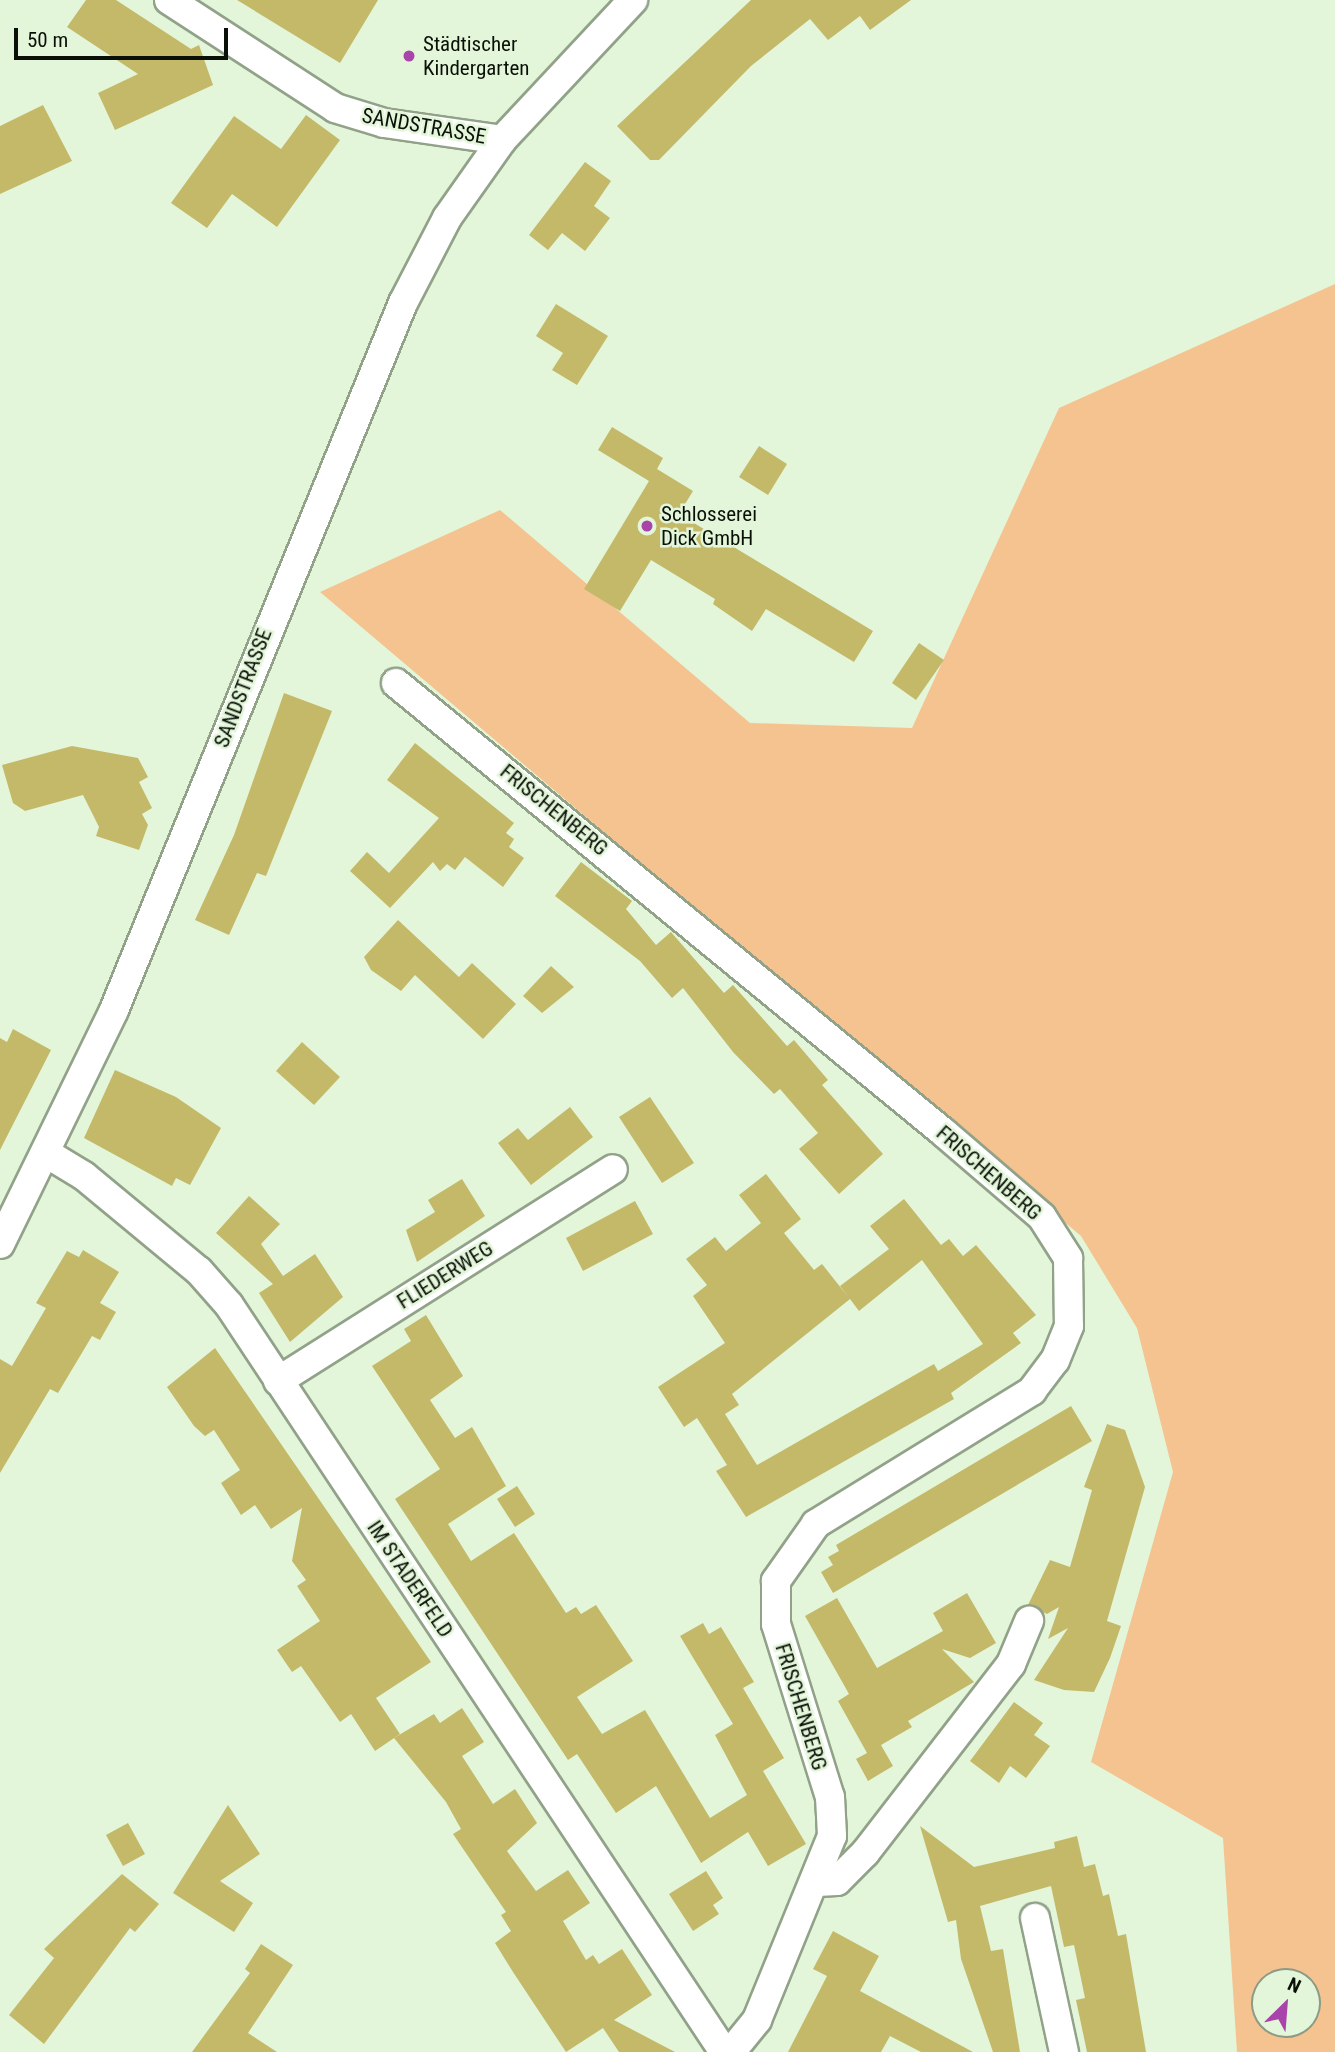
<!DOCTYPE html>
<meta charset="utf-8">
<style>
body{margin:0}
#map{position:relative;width:1335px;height:2052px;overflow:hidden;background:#e3f6da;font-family:"Roboto Condensed",sans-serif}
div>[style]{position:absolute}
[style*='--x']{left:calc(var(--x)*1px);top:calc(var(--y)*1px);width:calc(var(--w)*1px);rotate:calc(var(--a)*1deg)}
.green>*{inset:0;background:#f4c390}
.building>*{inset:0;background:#c4b969}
.roads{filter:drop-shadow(2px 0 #91a289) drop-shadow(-2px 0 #91a289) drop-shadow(0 2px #91a289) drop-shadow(0 -2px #91a289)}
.minor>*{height:28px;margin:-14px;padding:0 14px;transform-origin:14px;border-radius:14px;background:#fff}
.dots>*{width:19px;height:19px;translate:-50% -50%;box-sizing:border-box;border:4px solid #e3f6da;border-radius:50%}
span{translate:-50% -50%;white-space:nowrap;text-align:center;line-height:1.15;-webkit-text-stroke:5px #e3f6da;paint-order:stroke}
.poi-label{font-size:21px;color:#0a1008}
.left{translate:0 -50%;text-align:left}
.street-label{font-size:21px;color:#0a1008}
.north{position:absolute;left:1251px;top:1968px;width:70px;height:70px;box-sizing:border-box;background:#e3f6da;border:2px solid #8c9a86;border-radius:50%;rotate:25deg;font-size:19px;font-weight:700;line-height:28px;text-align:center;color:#0a1008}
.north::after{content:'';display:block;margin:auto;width:24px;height:32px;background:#a844aa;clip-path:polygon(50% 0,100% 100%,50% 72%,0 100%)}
.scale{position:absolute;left:14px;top:28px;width:214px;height:32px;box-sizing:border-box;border:4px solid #0a1008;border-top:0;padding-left:9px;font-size:21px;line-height:24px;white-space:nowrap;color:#0a1008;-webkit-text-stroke:5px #e3f6da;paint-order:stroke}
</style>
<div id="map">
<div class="green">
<i style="clip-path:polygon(evenodd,1335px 284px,1335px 2052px,1237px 2052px,1223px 1838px,1091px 1762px,1173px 1472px,1137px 1328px,1081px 1236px,320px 592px,500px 510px,750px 723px,912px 728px,1059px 408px,1335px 284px,1265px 1982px,1307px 1982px,1307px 2024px,1265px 2024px,1265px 1982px)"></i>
</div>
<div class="building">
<i style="clip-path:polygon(86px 0,116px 0,191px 49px,199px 45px,213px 85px,115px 130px,98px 93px,138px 74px,67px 27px)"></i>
<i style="clip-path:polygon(237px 0,378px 0,340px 63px)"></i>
<i style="clip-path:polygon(751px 0,911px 0,870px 30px,860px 16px,828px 40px,810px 19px,751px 66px,659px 160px,650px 160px,617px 126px)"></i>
<i style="clip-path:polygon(43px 105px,72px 161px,0 194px,0 126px)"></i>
<i style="clip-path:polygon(306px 115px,340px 140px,277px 227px,232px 194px,207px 228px,171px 203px,234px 116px,281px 149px)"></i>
<i style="clip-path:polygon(585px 162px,611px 181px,594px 206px,610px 218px,585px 251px,562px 233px,548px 250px,529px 235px)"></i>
<i style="clip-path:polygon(556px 304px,608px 336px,577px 385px,552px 370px,563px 353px,536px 336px)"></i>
<i style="clip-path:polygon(612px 427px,663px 458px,657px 469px,693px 491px,679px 514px,873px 631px,854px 662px,766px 609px,752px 631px,713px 604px,715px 599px,651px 560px,620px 611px,584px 589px,649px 481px,598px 450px)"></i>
<i style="clip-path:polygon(759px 446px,787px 464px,768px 495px,739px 477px)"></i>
<i style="clip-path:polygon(919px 643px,944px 660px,916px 700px,892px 683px)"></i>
<i style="clip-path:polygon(284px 693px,332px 711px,266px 876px,257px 873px,229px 935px,195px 920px,234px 835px)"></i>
<i style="clip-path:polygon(415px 743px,514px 823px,506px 833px,514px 839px,509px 847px,524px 858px,503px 887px,465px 857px,455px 870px,447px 864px,440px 871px,433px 862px,390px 908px,350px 871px,367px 852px,389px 873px,439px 818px,387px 780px)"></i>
<i style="clip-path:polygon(72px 746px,138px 758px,148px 777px,139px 782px,152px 808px,142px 814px,148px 825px,139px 850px,96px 836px,99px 827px,83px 795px,25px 811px,13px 803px,2px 765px)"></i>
<i style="clip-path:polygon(581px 862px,632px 901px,626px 909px,656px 945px,671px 932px,724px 993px,733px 985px,787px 1046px,794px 1040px,828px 1080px,822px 1085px,883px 1154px,839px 1194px,799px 1149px,818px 1133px,780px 1089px,774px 1094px,733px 1052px,683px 988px,672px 998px,640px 961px,555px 896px)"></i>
<i style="clip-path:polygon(398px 920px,459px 977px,472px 963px,516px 1004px,483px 1039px,415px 975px,401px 991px,371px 970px,364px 957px)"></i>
<i style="clip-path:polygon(551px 966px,574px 987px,542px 1013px,523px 996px)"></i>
<i style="clip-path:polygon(13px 1029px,51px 1050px,0 1150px,0 1038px,7px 1042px)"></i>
<i style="clip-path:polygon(302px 1042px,340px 1077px,314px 1105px,276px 1071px)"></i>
<i style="clip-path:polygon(115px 1070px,176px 1097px,221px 1128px,190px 1185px,176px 1178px,172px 1186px,84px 1138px)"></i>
<i style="clip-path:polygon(650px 1097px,694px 1163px,662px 1183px,619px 1117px)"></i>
<i style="clip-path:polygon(570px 1107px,593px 1137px,531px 1185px,498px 1143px,518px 1128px,528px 1140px)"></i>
<i style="clip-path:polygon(evenodd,766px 1174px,801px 1219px,784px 1233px,814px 1270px,822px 1264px,849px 1298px,840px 1286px,889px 1249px,870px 1226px,904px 1199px,941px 1245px,949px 1239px,963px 1256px,976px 1245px,1036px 1315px,1013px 1333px,1021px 1343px,951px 1393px,954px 1399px,746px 1517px,716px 1471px,727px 1465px,697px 1418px,684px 1427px,658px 1387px,725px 1343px,693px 1296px,707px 1285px,686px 1259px,715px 1237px,726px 1251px,761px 1223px,739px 1195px,766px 1174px,922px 1260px,983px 1344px,938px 1371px,934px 1364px,757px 1465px,725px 1414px,739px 1405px,732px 1394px,850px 1299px,859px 1311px,922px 1260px)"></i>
<i style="clip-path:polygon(462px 1179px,485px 1216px,417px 1262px,406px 1230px,435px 1212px,428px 1200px)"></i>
<i style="clip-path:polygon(249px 1196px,280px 1224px,261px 1244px,283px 1276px,315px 1254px,343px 1297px,290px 1342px,259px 1293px,273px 1284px,216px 1233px)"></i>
<i style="clip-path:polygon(635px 1201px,653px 1234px,583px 1271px,566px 1238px)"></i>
<i style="clip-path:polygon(83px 1250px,119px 1272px,100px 1303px,116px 1312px,100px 1340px,92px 1336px,58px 1393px,50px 1389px,0 1473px,0 1359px,12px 1366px,46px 1308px,36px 1303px,67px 1251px,79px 1257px)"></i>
<i style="clip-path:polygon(426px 1315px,463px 1376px,430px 1400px,455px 1438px,472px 1427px,506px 1486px,448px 1524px,471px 1561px,514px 1533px,566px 1613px,576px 1607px,581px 1614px,596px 1605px,633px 1661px,577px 1697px,602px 1734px,645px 1710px,710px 1818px,747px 1795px,715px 1735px,733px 1724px,680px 1636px,703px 1623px,709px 1634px,721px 1627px,754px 1682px,743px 1688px,784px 1758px,763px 1771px,806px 1844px,768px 1866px,748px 1832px,701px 1863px,656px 1786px,616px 1813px,577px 1754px,568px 1760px,395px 1499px,440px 1469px,372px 1366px,411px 1341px,404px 1329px)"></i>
<i style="clip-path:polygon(215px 1348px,431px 1662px,376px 1698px,400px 1734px,375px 1751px,351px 1714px,340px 1722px,301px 1666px,292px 1672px,277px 1650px,320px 1621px,297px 1586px,306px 1580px,292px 1561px,302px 1508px,271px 1529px,255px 1505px,241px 1515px,221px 1483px,240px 1470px,214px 1430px,205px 1436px,194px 1426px,167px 1387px)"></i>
<i style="clip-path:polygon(1071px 1406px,1092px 1441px,833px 1593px,821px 1572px,833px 1565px,828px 1557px,839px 1551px,836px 1545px)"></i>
<i style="clip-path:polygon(1107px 1424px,1125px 1430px,1145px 1487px,1107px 1621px,1121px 1626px,1110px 1658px,1094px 1692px,1064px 1690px,1034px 1680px,1068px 1628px,1048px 1639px,1059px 1607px,1047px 1614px,1028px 1605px,1050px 1560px,1070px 1567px,1092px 1490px,1084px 1487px)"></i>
<i style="clip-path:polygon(517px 1486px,535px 1514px,515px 1527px,497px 1499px)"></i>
<i style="clip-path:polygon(967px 1593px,996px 1643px,970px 1658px,942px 1649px,974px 1682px,908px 1721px,912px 1727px,881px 1745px,893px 1766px,868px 1781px,856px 1759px,867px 1753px,838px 1701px,849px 1694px,805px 1616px,837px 1598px,877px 1668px,943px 1631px,933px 1613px)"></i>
<i style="clip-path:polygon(1014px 1702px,1043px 1723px,1034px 1735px,1050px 1746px,1026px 1778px,1010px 1766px,999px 1783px,970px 1761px)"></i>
<i style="clip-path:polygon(462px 1708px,484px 1742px,462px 1756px,493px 1804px,515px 1789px,537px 1823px,507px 1851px,536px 1891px,568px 1870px,590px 1903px,563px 1921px,586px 1960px,593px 1955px,599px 1964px,622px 1949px,652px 1995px,614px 2020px,675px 2052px,619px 2052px,603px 2028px,566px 2052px,513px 1972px,495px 1943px,511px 1931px,501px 1915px,506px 1912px,453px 1834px,461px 1829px,446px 1802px,394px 1738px,434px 1714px,440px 1723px)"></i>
<i style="clip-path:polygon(228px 1805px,260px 1854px,220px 1881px,253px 1903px,234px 1932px,173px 1893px)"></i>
<i style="clip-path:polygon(128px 1823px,145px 1854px,123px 1866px,106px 1835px)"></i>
<i style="clip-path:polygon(920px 1826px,974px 1867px,1055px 1848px,1054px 1842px,1077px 1836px,1084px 1867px,1095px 1864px,1103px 1896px,1109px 1894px,1118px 1936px,1126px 1934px,1146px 2052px,1087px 2052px,1076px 2000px,1085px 1998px,1074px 1945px,1064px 1947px,1051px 1886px,980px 1906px,991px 1951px,1003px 1949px,1020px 2052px,993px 2052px,961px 1959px,956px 1920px,948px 1922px)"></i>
<i style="clip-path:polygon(706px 1871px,723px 1898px,713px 1905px,719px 1914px,693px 1931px,669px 1894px)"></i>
<i style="clip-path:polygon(122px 1874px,159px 1904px,135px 1932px,130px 1928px,44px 2044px,9px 2015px,54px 1958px,44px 1949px)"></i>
<i style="clip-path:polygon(833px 1931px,879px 1956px,860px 1991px,973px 2052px,921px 2052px,890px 2036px,881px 2052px,788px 2052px,827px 1976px,813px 1969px)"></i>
<i style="clip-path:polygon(261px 1944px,293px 1965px,248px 2033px,277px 2052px,192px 2052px,250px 1973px,245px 1969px)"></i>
</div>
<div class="roads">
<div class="minor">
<i style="--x:169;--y:0;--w:198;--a:33"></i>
<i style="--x:335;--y:108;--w:51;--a:17"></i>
<i style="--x:384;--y:123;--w:119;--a:8.2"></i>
<i style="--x:396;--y:683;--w:708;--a:39.38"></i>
<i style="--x:943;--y:1132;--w:130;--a:40.6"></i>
<i style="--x:1042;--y:1217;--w:49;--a:57.6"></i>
<i style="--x:1068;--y:1258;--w:68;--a:89.2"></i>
<i style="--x:1069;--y:1326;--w:37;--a:112"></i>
<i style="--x:1055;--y:1360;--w:39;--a:127"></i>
<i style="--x:1032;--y:1391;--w:254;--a:148.4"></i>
<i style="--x:816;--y:1524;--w:70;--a:125.1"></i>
<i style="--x:776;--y:1581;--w:43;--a:90"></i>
<i style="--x:776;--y:1624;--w:181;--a:72.7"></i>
<i style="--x:830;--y:1797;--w:39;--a:87"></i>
<i style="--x:832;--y:1836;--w:199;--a:112.2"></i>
<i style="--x:757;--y:2020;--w:41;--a:129.1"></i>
<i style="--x:46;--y:1153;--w:44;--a:31.2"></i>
<i style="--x:84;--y:1176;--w:149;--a:39.6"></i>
<i style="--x:199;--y:1271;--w:45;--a:48.6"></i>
<i style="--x:229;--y:1305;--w:896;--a:56.47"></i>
<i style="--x:0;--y:1244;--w:260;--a:-64"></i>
<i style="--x:114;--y:1010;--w:764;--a:-67.77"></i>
<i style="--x:403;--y:303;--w:96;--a:-62.6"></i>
<i style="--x:447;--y:218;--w:95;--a:-54.8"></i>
<i style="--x:502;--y:140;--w:192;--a:-46.9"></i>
<i style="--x:278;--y:1381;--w:396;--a:-32.3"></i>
<i style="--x:817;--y:1882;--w:20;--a:-3"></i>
<i style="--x:837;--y:1881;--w:40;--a:-45"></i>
<i style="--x:865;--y:1853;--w:239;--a:-52.3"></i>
<i style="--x:1011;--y:1664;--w:47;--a:-67.3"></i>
<i style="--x:1035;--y:1918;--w:137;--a:77.8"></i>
</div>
</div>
<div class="dots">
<i style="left:409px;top:56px;background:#a844aa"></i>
<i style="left:647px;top:526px;background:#a844aa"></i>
</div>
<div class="poi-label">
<span class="left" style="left:423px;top:56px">Städtischer<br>Kindergarten</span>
<span class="left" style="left:661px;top:526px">Schlosserei<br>Dick GmbH</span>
</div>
<div class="street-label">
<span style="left:424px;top:126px;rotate:10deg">SANDSTRASSE</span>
<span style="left:243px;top:688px;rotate:-69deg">SANDSTRASSE</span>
<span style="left:554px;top:810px;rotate:39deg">FRISCHENBERG</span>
<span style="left:989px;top:1173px;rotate:41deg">FRISCHENBERG</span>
<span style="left:445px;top:1275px;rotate:-32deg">FLIEDERWEG</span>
<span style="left:410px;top:1579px;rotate:56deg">IM STADERFELD</span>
<span style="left:801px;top:1707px;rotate:73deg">FRISCHENBERG</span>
</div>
<div class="north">N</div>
<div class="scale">50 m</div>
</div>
